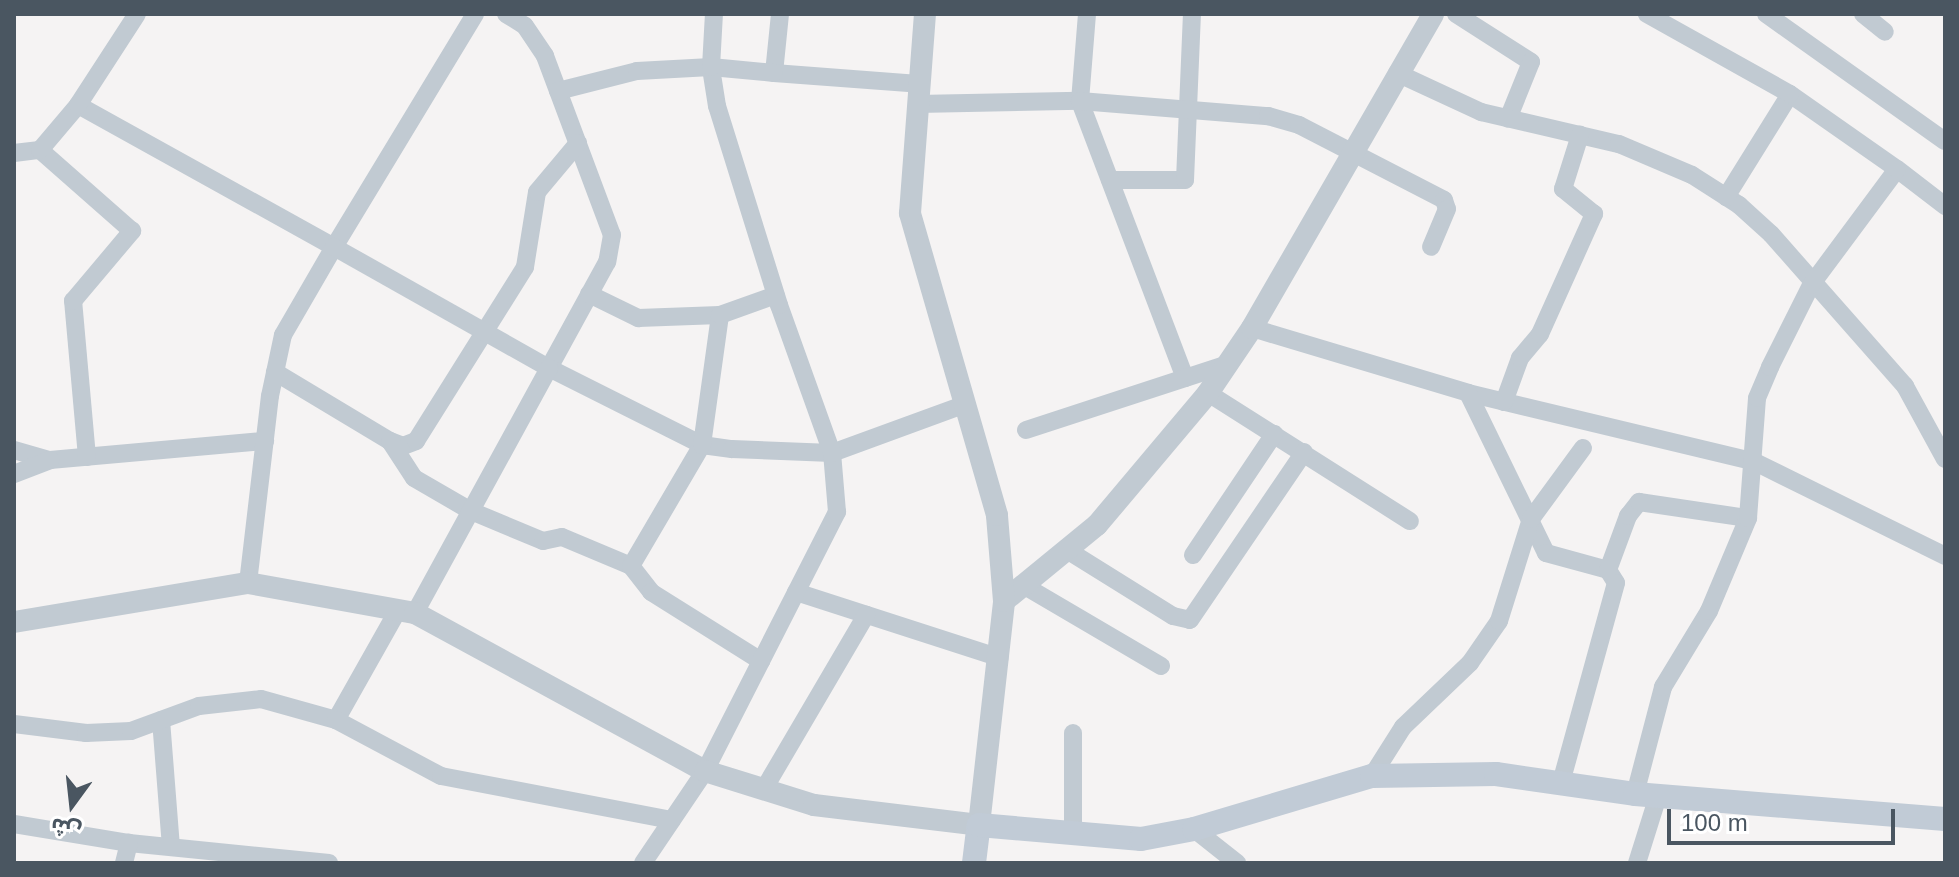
<!DOCTYPE html>
<meta charset="utf-8">
<style>
body{margin:0}
#map{position:relative;width:1959px;height:877px;overflow:hidden;background:#f5f3f3;font-family:Helvetica,"Noto Sans Arabic",sans-serif}
div>[style]{position:absolute}
[style*='--x']{left:calc(var(--x)*1px);top:calc(var(--y)*1px);width:calc(var(--w)*1px);rotate:calc(var(--a)*1deg)}
.minor>*{height:18px;margin:-9px;padding:0 9px;transform-origin:9px;border-radius:9px;background:#c1cad2}
.tertiary>*{height:22px;margin:-11px;padding:0 11px;transform-origin:11px;border-radius:11px;background:#c1cad2}
.secondary>*{height:24px;margin:-12px;padding:0 12px;transform-origin:12px;border-radius:12px;background:#c1cbd6}
span{translate:-50% -50%;white-space:nowrap;text-align:center;line-height:1.15;-webkit-text-stroke:8px #fff;paint-order:stroke}
.frame{position:absolute;inset:0;border:16px solid #4a5661;pointer-events:none}
.north{position:absolute;left:32px;top:765px;width:80px;height:80px;-webkit-text-stroke:6px #fff;paint-order:stroke;rotate:195deg;font-size:22px;font-weight:700;line-height:32px;text-align:center;color:#4a5661}
.north::after{content:'';display:block;margin:auto;width:28px;height:36px;background:#4a5661;clip-path:polygon(50% 0,100% 100%,50% 72%,0 100%)}
.scale{position:absolute;left:1667px;top:809px;width:228px;height:36px;box-sizing:border-box;border:4px solid #4a5661;border-top:0;padding-left:10px;font-size:24px;line-height:28px;white-space:nowrap;color:#4a5661;-webkit-text-stroke:6px #fff;paint-order:stroke}
</style>
<div id="map">
<div class="minor">
<i style="--x:506;--y:14;--w:22;--a:32"></i>
<i style="--x:525;--y:26;--w:36;--a:56"></i>
<i style="--x:545;--y:56;--w:191;--a:69.5"></i>
<i style="--x:612;--y:235;--w:27;--a:100"></i>
<i style="--x:607;--y:262;--w:121;--a:118.7"></i>
<i style="--x:549;--y:368;--w:171;--a:26.7"></i>
<i style="--x:702;--y:445;--w:30;--a:8"></i>
<i style="--x:732;--y:449;--w:100;--a:2.3"></i>
<i style="--x:832;--y:453;--w:143;--a:-20.1"></i>
<i style="--x:780;--y:14;--w:59;--a:95.8"></i>
<i style="--x:774;--y:73;--w:145;--a:4.3"></i>
<i style="--x:1456;--y:14;--w:89;--a:32.6"></i>
<i style="--x:1531;--y:62;--w:61;--a:112"></i>
<i style="--x:1766;--y:14;--w:219;--a:35.4"></i>
<i style="--x:1863;--y:14;--w:28;--a:39"></i>
<i style="--x:1397;--y:73;--w:93;--a:24.9"></i>
<i style="--x:1481;--y:112;--w:142;--a:13.1"></i>
<i style="--x:1619;--y:144;--w:79;--a:23"></i>
<i style="--x:1692;--y:175;--w:56;--a:32.6"></i>
<i style="--x:1739;--y:205;--w:43;--a:42.2"></i>
<i style="--x:1771;--y:234;--w:203;--a:48.6"></i>
<i style="--x:1905;--y:386;--w:83;--a:61.3"></i>
<i style="--x:558;--y:91;--w:81;--a:-14.2"></i>
<i style="--x:637;--y:71;--w:74;--a:-3.1"></i>
<i style="--x:711;--y:67;--w:63;--a:5.4"></i>
<i style="--x:917;--y:104;--w:163;--a:-1.1"></i>
<i style="--x:1080;--y:101;--w:87;--a:-85.4"></i>
<i style="--x:78;--y:105;--w:293;--a:29"></i>
<i style="--x:334;--y:247;--w:272;--a:-58.8"></i>
<i style="--x:14;--y:153;--w:26;--a:-7"></i>
<i style="--x:1897;--y:169;--w:61;--a:37.6"></i>
<i style="--x:1110;--y:180;--w:75;--a:0"></i>
<i style="--x:1185;--y:180;--w:166;--a:-87.6"></i>
<i style="--x:1726;--y:197;--w:121;--a:-58.1"></i>
<i style="--x:589;--y:294;--w:55;--a:26.1"></i>
<i style="--x:638;--y:318;--w:82;--a:-2.1"></i>
<i style="--x:1252;--y:328;--w:226;--a:16.7"></i>
<i style="--x:1468;--y:393;--w:295;--a:13.5"></i>
<i style="--x:1755;--y:462;--w:212;--a:26.3"></i>
<i style="--x:275;--y:372;--w:134;--a:31"></i>
<i style="--x:390;--y:441;--w:14;--a:21"></i>
<i style="--x:403;--y:446;--w:14;--a:-21"></i>
<i style="--x:416;--y:441;--w:205;--a:-57.9"></i>
<i style="--x:525;--y:267;--w:76;--a:-80.9"></i>
<i style="--x:537;--y:192;--w:64;--a:-50.1"></i>
<i style="--x:1185;--y:378;--w:296;--a:-110.8"></i>
<i style="--x:1080;--y:101;--w:189;--a:4.6"></i>
<i style="--x:1268;--y:116;--w:32;--a:16"></i>
<i style="--x:1299;--y:125;--w:163;--a:27.3"></i>
<i style="--x:1444;--y:200;--w:9;--a:72"></i>
<i style="--x:1447;--y:209;--w:41;--a:112.8"></i>
<i style="--x:1208;--y:393;--w:239;--a:32.4"></i>
<i style="--x:1468;--y:393;--w:178;--a:64"></i>
<i style="--x:1546;--y:553;--w:64;--a:15.3"></i>
<i style="--x:1608;--y:570;--w:15;--a:58"></i>
<i style="--x:1616;--y:583;--w:206;--a:105.4"></i>
<i style="--x:1504;--y:402;--w:47;--a:-70"></i>
<i style="--x:1520;--y:358;--w:31;--a:-50"></i>
<i style="--x:1540;--y:334;--w:132;--a:-65.8"></i>
<i style="--x:1594;--y:214;--w:40;--a:-141"></i>
<i style="--x:1563;--y:189;--w:57;--a:-72.5"></i>
<i style="--x:1026;--y:430;--w:213;--a:-18.1"></i>
<i style="--x:390;--y:441;--w:44;--a:57"></i>
<i style="--x:414;--y:478;--w:66;--a:30.1"></i>
<i style="--x:471;--y:511;--w:78;--a:22.6"></i>
<i style="--x:543;--y:541;--w:19;--a:-12"></i>
<i style="--x:562;--y:537;--w:75;--a:22.8"></i>
<i style="--x:631;--y:566;--w:33;--a:52"></i>
<i style="--x:651;--y:592;--w:130;--a:32.1"></i>
<i style="--x:14;--y:450;--w:37;--a:16"></i>
<i style="--x:50;--y:460;--w:216;--a:-5.1"></i>
<i style="--x:87;--y:457;--w:157;--a:-95.1"></i>
<i style="--x:73;--y:301;--w:92;--a:-49.9"></i>
<i style="--x:132;--y:231;--w:123;--a:-138.6"></i>
<i style="--x:40;--y:150;--w:59;--a:-49.8"></i>
<i style="--x:78;--y:105;--w:108;--a:-57"></i>
<i style="--x:14;--y:474;--w:39;--a:-21"></i>
<i style="--x:1067;--y:550;--w:125;--a:31.9"></i>
<i style="--x:1173;--y:616;--w:17;--a:13"></i>
<i style="--x:1190;--y:620;--w:203;--a:-55.8"></i>
<i style="--x:1193;--y:555;--w:146;--a:-56.2"></i>
<i style="--x:631;--y:566;--w:140;--a:-59.6"></i>
<i style="--x:702;--y:445;--w:131;--a:-82.1"></i>
<i style="--x:720;--y:315;--w:59;--a:-19.7"></i>
<i style="--x:1608;--y:570;--w:58;--a:-69.7"></i>
<i style="--x:1628;--y:516;--w:18;--a:-52"></i>
<i style="--x:1639;--y:502;--w:110;--a:8.4"></i>
<i style="--x:248;--y:583;--w:188;--a:-83.3"></i>
<i style="--x:270;--y:396;--w:62;--a:-78"></i>
<i style="--x:283;--y:335;--w:102;--a:-59.9"></i>
<i style="--x:334;--y:247;--w:247;--a:29.4"></i>
<i style="--x:549;--y:368;--w:279;--a:118.7"></i>
<i style="--x:1023;--y:585;--w:160;--a:30.4"></i>
<i style="--x:796;--y:592;--w:214;--a:17.9"></i>
<i style="--x:161;--y:720;--w:127;--a:85.5"></i>
<i style="--x:336;--y:720;--w:126;--a:-60.6"></i>
<i style="--x:14;--y:724;--w:73;--a:7.1"></i>
<i style="--x:86;--y:733;--w:45;--a:-2.5"></i>
<i style="--x:131;--y:731;--w:72;--a:-20.2"></i>
<i style="--x:199;--y:706;--w:62;--a:-6.4"></i>
<i style="--x:261;--y:699;--w:78;--a:15.6"></i>
<i style="--x:336;--y:720;--w:119;--a:28.1"></i>
<i style="--x:441;--y:776;--w:235;--a:10.8"></i>
<i style="--x:1372;--y:776;--w:58;--a:-57.7"></i>
<i style="--x:1403;--y:727;--w:93;--a:-43.7"></i>
<i style="--x:1470;--y:663;--w:51;--a:-55.4"></i>
<i style="--x:1499;--y:621;--w:107;--a:-72.6"></i>
<i style="--x:1531;--y:519;--w:88;--a:-53.8"></i>
<i style="--x:764;--y:789;--w:202;--a:-59.6"></i>
<i style="--x:1635;--y:794;--w:111;--a:-75.3"></i>
<i style="--x:1663;--y:687;--w:89;--a:-58.8"></i>
<i style="--x:1709;--y:611;--w:101;--a:-67.2"></i>
<i style="--x:1748;--y:518;--w:120;--a:-85.7"></i>
<i style="--x:1757;--y:398;--w:34;--a:-67"></i>
<i style="--x:1770;--y:367;--w:92;--a:-63.4"></i>
<i style="--x:1811;--y:285;--w:144;--a:-53.4"></i>
<i style="--x:1897;--y:169;--w:131;--a:-145"></i>
<i style="--x:1790;--y:94;--w:164;--a:-150.8"></i>
<i style="--x:14;--y:824;--w:117;--a:9.4"></i>
<i style="--x:129;--y:843;--w:201;--a:5.7"></i>
<i style="--x:1194;--y:829;--w:55;--a:38.3"></i>
<i style="--x:1073;--y:833;--w:100;--a:-90"></i>
<i style="--x:124;--y:863;--w:21;--a:-76"></i>
<i style="--x:643;--y:863;--w:111;--a:-56"></i>
<i style="--x:705;--y:771;--w:291;--a:-63"></i>
<i style="--x:837;--y:512;--w:59;--a:-94.8"></i>
<i style="--x:832;--y:453;--w:157;--a:-109.7"></i>
<i style="--x:779;--y:305;--w:208;--a:-107.3"></i>
<i style="--x:717;--y:106;--w:39;--a:-99"></i>
<i style="--x:711;--y:67;--w:53;--a:-86.8"></i>
<i style="--x:1637;--y:863;--w:70;--a:-72.6"></i>
</div>
<div class="tertiary">
<i style="--x:1004;--y:601;--w:120;--a:-39.3"></i>
<i style="--x:1097;--y:525;--w:172;--a:-49.9"></i>
<i style="--x:1208;--y:393;--w:78;--a:-55.9"></i>
<i style="--x:1252;--y:328;--w:362;--a:-60"></i>
<i style="--x:14;--y:622;--w:237;--a:-9.5"></i>
<i style="--x:248;--y:583;--w:170;--a:10.2"></i>
<i style="--x:415;--y:613;--w:330;--a:28.6"></i>
<i style="--x:705;--y:771;--w:114;--a:17.3"></i>
<i style="--x:814;--y:805;--w:166;--a:6.9"></i>
<i style="--x:979;--y:825;--w:225;--a:-83.6"></i>
<i style="--x:1004;--y:601;--w:86;--a:-94.7"></i>
<i style="--x:997;--y:515;--w:314;--a:-106.1"></i>
<i style="--x:910;--y:213;--w:200;--a:-85.7"></i>
</div>
<div class="secondary">
<i style="--x:974;--y:863;--w:38;--a:-83"></i>
<i style="--x:979;--y:825;--w:163;--a:4.9"></i>
<i style="--x:1141;--y:839;--w:54;--a:-10.7"></i>
<i style="--x:1194;--y:829;--w:186;--a:-16.6"></i>
<i style="--x:1372;--y:776;--w:124;--a:-0.9"></i>
<i style="--x:1496;--y:774;--w:140;--a:8.2"></i>
<i style="--x:1635;--y:794;--w:311;--a:4.6"></i>
</div>
<div class="frame"></div>
<div class="north">ش</div>
<div class="scale">100 m</div>
</div>
